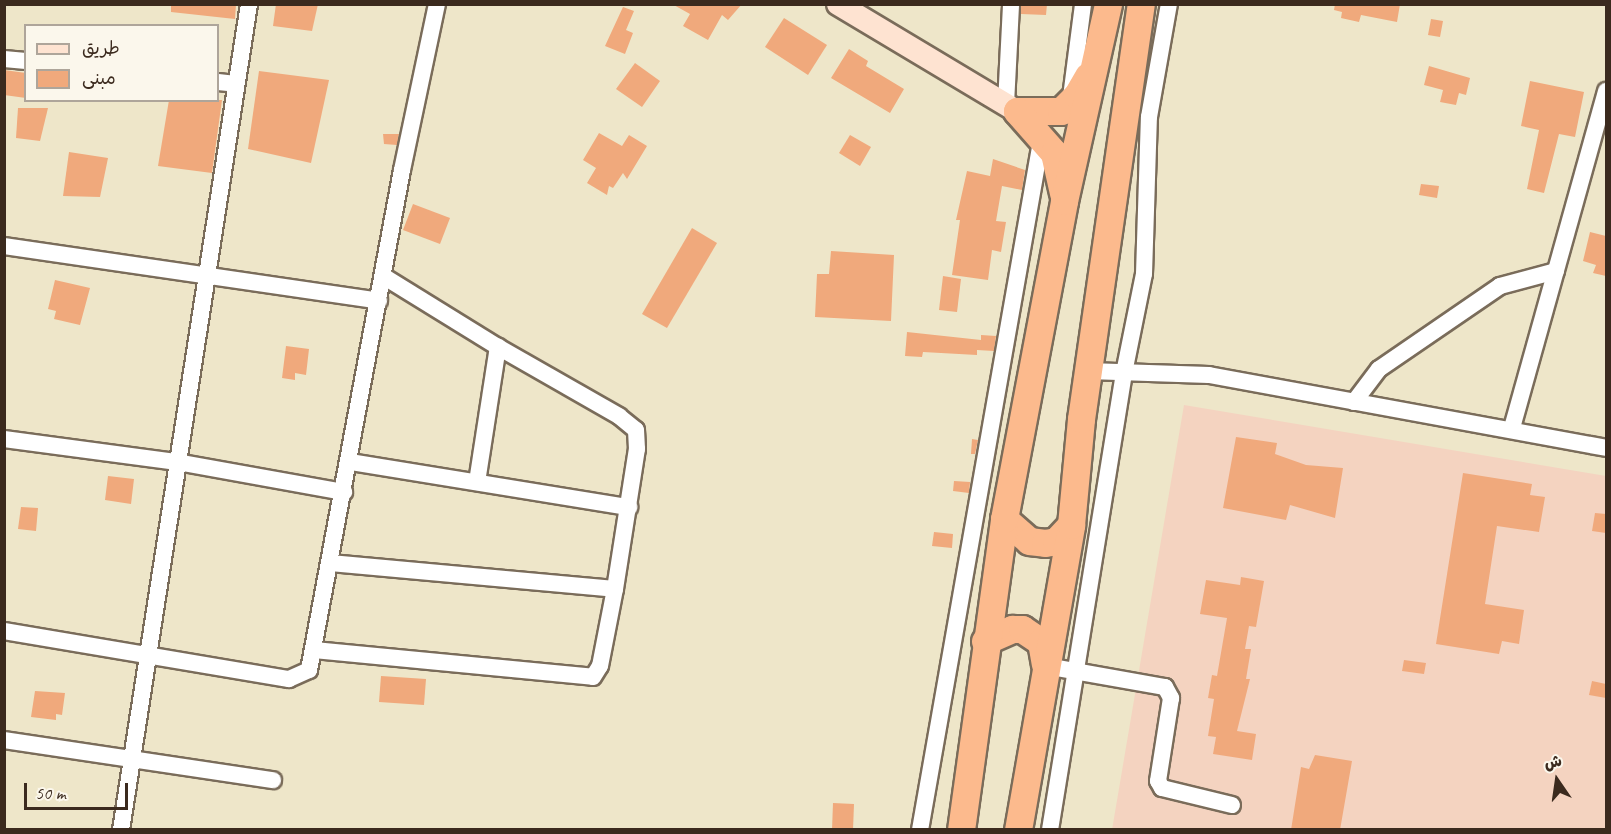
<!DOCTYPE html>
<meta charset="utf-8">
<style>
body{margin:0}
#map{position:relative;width:1611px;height:834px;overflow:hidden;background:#eee6c9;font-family:Caveat,"Playpen Sans Arabic",sans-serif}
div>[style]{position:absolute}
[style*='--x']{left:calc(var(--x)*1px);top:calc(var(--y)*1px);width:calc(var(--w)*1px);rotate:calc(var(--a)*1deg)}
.built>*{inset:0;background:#f4d3c0}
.building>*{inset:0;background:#f0a97c}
.roads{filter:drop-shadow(2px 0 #7a6c5a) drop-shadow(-2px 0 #7a6c5a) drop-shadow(0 2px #7a6c5a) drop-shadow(0 -2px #7a6c5a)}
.minor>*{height:16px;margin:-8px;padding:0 8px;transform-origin:8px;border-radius:8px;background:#fff}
.secondary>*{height:22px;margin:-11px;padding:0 11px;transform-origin:11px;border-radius:11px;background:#fee3d1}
.trunk>*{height:27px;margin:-13.5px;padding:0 13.5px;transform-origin:13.5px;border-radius:13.5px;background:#fcba8d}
span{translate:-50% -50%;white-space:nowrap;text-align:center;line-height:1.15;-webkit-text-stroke:4.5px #fbf7ec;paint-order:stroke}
.frame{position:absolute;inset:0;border:6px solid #3b2a1e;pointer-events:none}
.legend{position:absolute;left:24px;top:24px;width:195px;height:78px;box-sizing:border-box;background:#fbf7ec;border:2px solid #aea59a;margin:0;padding:8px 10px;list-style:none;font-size:18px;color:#3b2a1e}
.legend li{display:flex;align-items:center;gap:12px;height:30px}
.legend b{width:30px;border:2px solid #aea59a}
.north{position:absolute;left:1527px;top:750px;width:60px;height:60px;-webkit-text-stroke:4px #fbf7ec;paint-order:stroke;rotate:347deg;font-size:16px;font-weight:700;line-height:24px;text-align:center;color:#3b2a1e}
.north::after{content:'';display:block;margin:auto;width:21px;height:27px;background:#3b2a1e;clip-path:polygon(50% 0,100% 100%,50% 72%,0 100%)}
.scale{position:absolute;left:24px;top:783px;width:104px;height:27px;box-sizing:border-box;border:3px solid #3b2a1e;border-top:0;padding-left:8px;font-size:18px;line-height:21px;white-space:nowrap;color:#3b2a1e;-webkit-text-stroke:4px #fbf7ec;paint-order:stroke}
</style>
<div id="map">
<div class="built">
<i style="clip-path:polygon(1184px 405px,1606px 476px,1606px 829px,1112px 830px)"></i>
</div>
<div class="building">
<i style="clip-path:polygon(171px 4px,236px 4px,235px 19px,171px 12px)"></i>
<i style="clip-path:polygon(276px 4px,318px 4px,312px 31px,273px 26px)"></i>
<i style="clip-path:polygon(672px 4px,742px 4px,728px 20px,722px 15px,708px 40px,683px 26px,690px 14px)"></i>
<i style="clip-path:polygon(1021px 4px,1047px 4px,1046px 15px,1021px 14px)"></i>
<i style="clip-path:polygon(1335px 4px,1400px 4px,1397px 22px,1361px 15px,1359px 22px,1341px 18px,1342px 12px,1334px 10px)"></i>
<i style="clip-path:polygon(623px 7px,634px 11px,626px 30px,633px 33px,625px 54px,605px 46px)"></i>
<i style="clip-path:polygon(784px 18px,827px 45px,808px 75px,765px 47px)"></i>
<i style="clip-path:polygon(1431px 19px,1443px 21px,1440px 37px,1428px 35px)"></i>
<i style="clip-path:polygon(849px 49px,868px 61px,866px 66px,904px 89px,890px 113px,831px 78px)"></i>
<i style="clip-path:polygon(635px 63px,660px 81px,642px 107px,616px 89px)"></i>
<i style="clip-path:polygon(1429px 66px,1470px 78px,1466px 95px,1459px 93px,1456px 105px,1440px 102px,1443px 90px,1424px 85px)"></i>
<i style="clip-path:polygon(4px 70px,26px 73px,26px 98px,4px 95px)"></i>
<i style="clip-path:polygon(259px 71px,329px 80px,311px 163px,248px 149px)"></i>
<i style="clip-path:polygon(1530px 81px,1584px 92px,1575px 137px,1559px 134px,1544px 193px,1527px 189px,1539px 130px,1521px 126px)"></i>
<i style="clip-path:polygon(169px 100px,222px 100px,212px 173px,158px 166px)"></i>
<i style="clip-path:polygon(18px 108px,48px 108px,40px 141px,16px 138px)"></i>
<i style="clip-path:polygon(599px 133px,622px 146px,629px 135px,647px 146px,627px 179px,623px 173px,613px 188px,609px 186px,607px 195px,587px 183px,596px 168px,583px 160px)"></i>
<i style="clip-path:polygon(383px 134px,399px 134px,397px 145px,384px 144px)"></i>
<i style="clip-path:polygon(850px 135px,871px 147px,860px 166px,839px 153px)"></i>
<i style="clip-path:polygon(69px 152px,108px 158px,100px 197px,63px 196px)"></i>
<i style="clip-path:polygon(993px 159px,1025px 170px,1022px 190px,1002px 186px,996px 221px,1006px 222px,1001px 252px,992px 250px,988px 280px,952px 275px,960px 220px,956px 220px,967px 171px,990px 176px)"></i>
<i style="clip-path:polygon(1421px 184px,1439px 186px,1437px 198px,1419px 195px)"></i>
<i style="clip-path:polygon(413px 204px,450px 218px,440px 244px,403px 230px)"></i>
<i style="clip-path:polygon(692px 228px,717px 243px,667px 328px,642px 314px)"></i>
<i style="clip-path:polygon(1590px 232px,1606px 236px,1606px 276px,1593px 273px,1596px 265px,1583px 261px)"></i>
<i style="clip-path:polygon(831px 251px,894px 255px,891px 321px,815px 317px,817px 274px,829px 274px)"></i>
<i style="clip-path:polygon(943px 276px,961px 279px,957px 312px,939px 310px)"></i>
<i style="clip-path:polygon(55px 280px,90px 288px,80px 325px,54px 319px,56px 311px,48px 309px)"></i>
<i style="clip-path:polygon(907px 332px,981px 340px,981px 335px,996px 336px,994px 351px,977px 350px,977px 355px,923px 352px,922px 357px,905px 356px)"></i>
<i style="clip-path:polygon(286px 346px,309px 349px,306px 375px,295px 373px,295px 380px,282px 378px)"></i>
<i style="clip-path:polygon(1236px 437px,1277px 443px,1275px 454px,1306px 465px,1343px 468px,1335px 518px,1290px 505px,1286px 520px,1223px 508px)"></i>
<i style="clip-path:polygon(972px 439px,978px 440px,975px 454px,971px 454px)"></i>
<i style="clip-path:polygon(1463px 473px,1532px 484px,1530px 495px,1545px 497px,1539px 532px,1497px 526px,1485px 604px,1524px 610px,1519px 644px,1502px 641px,1499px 654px,1436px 644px)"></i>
<i style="clip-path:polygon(108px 476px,134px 479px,131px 504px,105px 500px)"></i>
<i style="clip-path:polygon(954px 481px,970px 482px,969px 493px,953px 491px)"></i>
<i style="clip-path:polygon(21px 507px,38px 508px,36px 531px,18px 529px)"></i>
<i style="clip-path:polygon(1595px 513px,1606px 514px,1606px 533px,1592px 531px)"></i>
<i style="clip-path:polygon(934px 532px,953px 534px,952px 548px,932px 546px)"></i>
<i style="clip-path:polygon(1241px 577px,1264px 581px,1256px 627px,1249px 626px,1245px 649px,1251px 649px,1246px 679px,1250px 679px,1237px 731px,1256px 734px,1252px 760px,1213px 754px,1216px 737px,1208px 736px,1214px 699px,1208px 698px,1212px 675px,1217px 676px,1227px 618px,1200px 614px,1206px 580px,1240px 585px)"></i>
<i style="clip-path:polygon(1404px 660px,1426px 663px,1424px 674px,1402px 671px)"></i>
<i style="clip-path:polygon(381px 676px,426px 679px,424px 705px,379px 702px)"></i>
<i style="clip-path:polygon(1592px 681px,1606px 684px,1606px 698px,1589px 695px)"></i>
<i style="clip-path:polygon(35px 691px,65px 693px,62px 715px,56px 714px,56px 720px,31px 717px)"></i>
<i style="clip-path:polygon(1315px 755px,1352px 761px,1340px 830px,1291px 830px,1301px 767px,1309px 769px)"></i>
<i style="clip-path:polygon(833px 803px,854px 804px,853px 830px,832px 830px)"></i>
</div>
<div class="roads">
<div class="minor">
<i style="--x:4;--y:59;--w:22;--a:5"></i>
<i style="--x:218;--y:82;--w:18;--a:6"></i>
<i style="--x:1071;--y:97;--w:94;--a:-82.6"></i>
<i style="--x:1006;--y:104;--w:100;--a:-87.1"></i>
<i style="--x:4;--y:246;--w:379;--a:8.3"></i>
<i style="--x:1088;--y:371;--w:121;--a:1.9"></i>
<i style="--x:1209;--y:375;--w:404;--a:10.4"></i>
<i style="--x:1354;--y:402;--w:41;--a:-52.9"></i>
<i style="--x:1379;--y:369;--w:147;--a:-34.4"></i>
<i style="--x:1500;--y:286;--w:58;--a:-15"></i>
<i style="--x:1512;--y:428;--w:350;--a:-74.4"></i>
<i style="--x:4;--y:439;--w:175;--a:7.6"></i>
<i style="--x:177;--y:462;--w:170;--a:10.2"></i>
<i style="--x:350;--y:462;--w:283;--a:9.2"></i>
<i style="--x:477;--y:482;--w:137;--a:-81.2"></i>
<i style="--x:330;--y:563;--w:286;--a:5.2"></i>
<i style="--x:4;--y:631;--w:289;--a:9.6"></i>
<i style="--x:289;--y:679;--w:22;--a:-24"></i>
<i style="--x:309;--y:670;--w:509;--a:-79.46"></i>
<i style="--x:402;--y:170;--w:170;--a:-78.1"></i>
<i style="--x:314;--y:650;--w:280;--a:5.5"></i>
<i style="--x:593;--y:677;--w:13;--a:-58"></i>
<i style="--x:600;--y:666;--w:78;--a:-79"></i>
<i style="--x:615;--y:589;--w:142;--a:-81.1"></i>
<i style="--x:637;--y:449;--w:19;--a:-93"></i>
<i style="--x:636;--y:430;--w:22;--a:-141"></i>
<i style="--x:619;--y:416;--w:139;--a:-150.3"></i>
<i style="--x:498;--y:347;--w:135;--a:-148.3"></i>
<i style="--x:1046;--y:666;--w:121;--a:10"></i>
<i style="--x:1165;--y:687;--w:13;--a:61"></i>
<i style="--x:1171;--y:698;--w:84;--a:98.9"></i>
<i style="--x:1158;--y:781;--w:8;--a:60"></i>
<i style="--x:1162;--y:788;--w:72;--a:13.7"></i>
<i style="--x:4;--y:740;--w:272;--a:8.5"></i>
<i style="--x:121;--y:830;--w:836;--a:-81.19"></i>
<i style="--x:920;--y:830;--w:705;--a:-80.03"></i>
<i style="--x:1050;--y:830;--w:463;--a:-80.8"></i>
<i style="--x:1124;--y:373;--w:101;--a:-78.6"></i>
<i style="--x:1144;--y:274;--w:157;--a:-88.2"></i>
<i style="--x:1149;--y:117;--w:115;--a:-80"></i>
</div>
<div class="secondary">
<i style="--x:838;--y:4;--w:209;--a:30.9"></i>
</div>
<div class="trunk">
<i style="--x:1017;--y:111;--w:44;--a:0"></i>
<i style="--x:1061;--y:111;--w:23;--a:-45"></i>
<i style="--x:1077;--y:95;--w:22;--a:-60"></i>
<i style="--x:1017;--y:111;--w:56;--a:48.6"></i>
<i style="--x:1054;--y:153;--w:41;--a:77.3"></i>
<i style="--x:1004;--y:519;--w:33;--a:41"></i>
<i style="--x:1029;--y:541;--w:16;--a:7"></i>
<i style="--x:1045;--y:543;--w:11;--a:-10"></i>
<i style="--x:1056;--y:541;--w:22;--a:-47"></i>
<i style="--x:985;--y:641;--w:30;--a:-24"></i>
<i style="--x:1012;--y:629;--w:10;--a:0"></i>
<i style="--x:1022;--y:629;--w:23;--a:34"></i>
<i style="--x:1041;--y:642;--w:22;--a:80"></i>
<i style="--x:961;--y:830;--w:314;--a:-82.1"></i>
<i style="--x:1004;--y:519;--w:324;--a:-79.3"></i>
<i style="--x:1064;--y:201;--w:202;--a:-77.4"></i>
<i style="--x:1018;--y:830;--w:310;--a:-80.1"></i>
<i style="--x:1071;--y:525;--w:106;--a:-84.6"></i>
<i style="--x:1081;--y:419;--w:419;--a:-81.8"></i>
</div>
</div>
<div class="frame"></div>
<ul class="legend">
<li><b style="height:8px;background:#fee3d1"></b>طريق</li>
<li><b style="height:16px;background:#f0a97c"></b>مبنى</li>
</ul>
<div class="north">ش</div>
<div class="scale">50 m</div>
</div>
